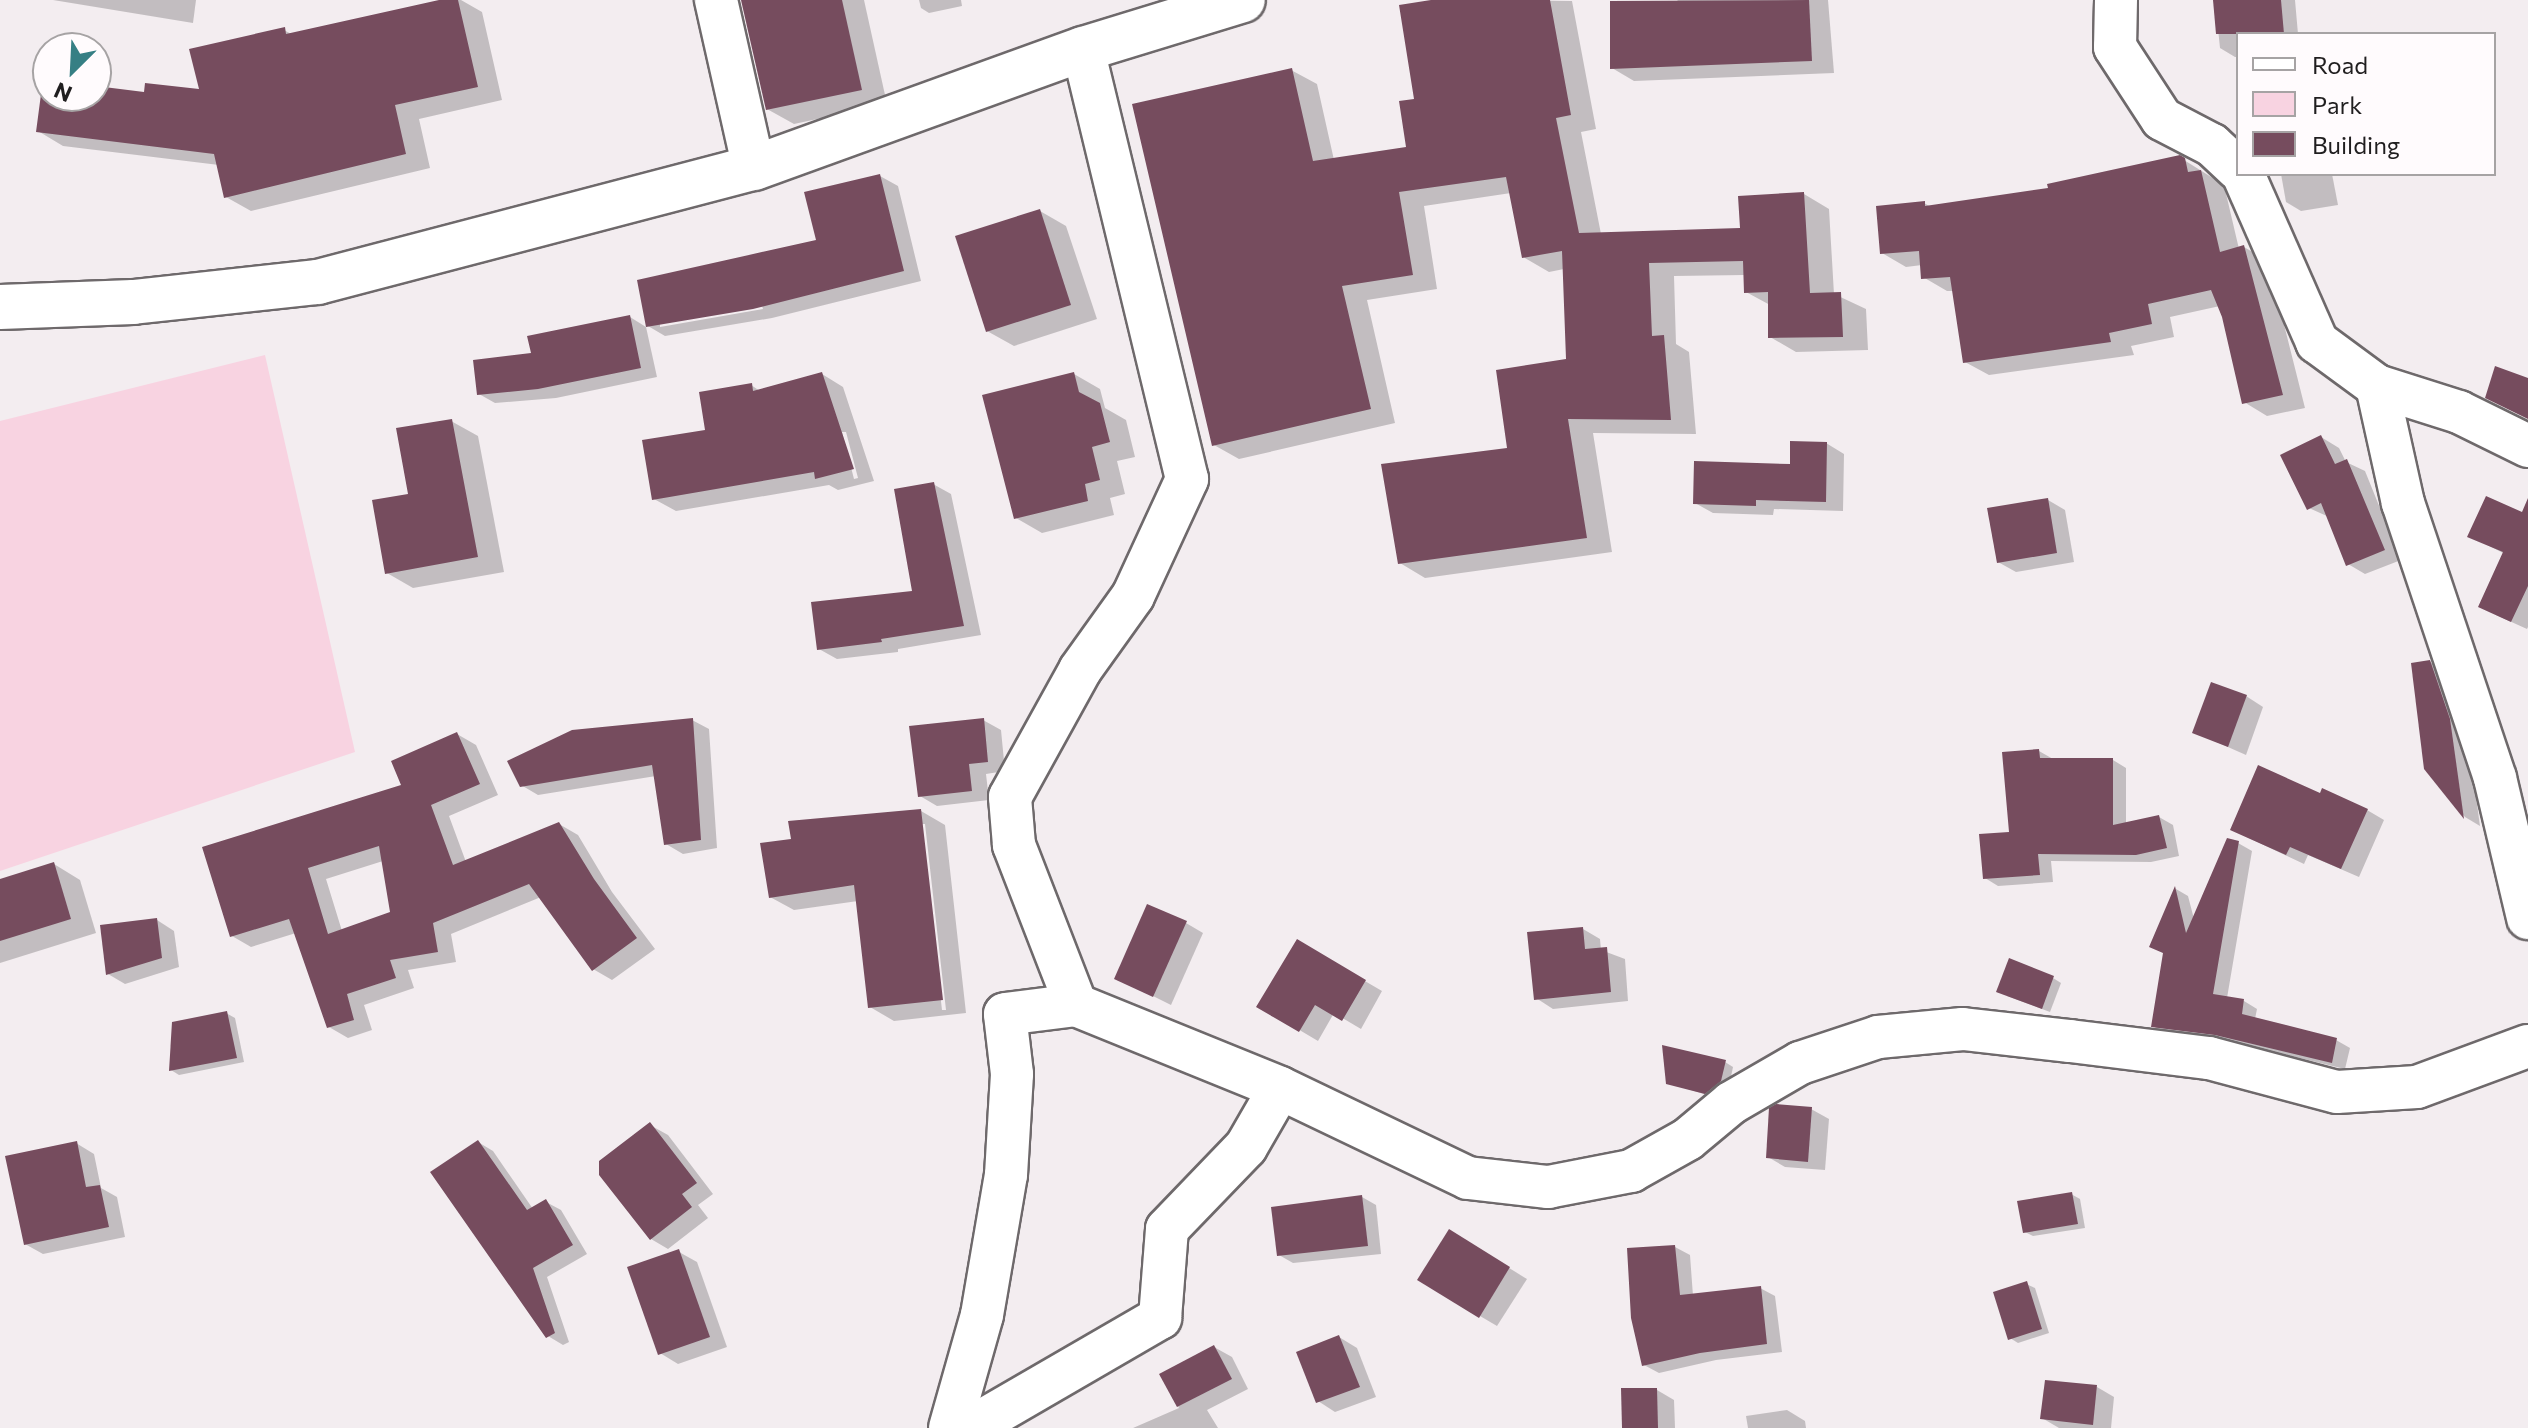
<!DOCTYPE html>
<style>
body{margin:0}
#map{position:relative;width:2528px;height:1428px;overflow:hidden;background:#f3edf0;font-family:Commissioner,sans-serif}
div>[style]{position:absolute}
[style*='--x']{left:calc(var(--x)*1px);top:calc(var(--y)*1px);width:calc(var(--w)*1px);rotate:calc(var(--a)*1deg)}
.green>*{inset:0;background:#f8d3e1}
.shadow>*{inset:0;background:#0003}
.building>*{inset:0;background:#764c5e}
.roads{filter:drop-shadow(2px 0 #6e696b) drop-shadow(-2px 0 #6e696b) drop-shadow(0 2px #6e696b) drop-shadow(0 -2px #6e696b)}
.minor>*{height:42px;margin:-21px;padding:0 21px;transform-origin:21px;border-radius:21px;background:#fff}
.major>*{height:44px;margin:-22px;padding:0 22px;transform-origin:22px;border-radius:22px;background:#fff}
span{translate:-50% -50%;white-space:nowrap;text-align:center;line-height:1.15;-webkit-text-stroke:8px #fffbfd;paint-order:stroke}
.legend{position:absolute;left:2236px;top:32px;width:260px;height:144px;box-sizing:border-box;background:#fffbfd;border:2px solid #a6a3a4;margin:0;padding:10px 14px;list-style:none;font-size:24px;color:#201e1f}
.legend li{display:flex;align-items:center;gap:16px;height:40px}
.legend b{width:40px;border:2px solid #a6a3a4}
.north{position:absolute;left:32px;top:32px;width:80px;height:80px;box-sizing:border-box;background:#fffbfd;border:2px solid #a6a3a4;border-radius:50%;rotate:204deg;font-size:22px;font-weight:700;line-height:32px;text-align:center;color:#201e1f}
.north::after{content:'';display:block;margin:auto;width:28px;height:36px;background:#367f84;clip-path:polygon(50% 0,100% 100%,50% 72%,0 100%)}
</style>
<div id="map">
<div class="green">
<i style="clip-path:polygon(265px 355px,355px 752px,0 871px,0 421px)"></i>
</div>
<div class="shadow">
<i style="clip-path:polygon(53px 0,196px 0,193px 23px)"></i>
<i style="clip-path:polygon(448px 0,461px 0,482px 12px,502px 100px,419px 119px,430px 168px,251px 211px,226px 197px,219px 165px,63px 146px,38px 131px,48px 82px,48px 96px,96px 96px,96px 88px,146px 94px,201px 91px,284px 30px,293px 35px)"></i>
<i style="clip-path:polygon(743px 0,864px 0,887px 104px,794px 124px,767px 109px)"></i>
<i style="clip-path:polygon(919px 0,961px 0,962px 6px,929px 13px,921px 8px)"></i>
<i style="clip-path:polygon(1445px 0,1572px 1px,1596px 129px,1581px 132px,1601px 234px,1742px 230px,1804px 194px,1829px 209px,1834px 294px,1866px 309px,1868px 350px,1796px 352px,1770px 337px,1770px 305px,1746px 292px,1745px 275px,1674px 276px,1676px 344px,1689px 352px,1696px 434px,1593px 433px,1612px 552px,1425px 578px,1400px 563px,1510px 450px,1568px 361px,1564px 269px,1549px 272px,1523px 257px,1511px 193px,1424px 206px,1437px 289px,1367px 300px,1395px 423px,1239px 459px,1214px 445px,1291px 70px,1317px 84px,1334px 160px,1409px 149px,1416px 101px)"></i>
<i style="clip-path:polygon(1678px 0,1828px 0,1834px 73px,1634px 81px,1612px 68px)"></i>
<i style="clip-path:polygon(2215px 0,2295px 0,2298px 34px,2238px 34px,2238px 57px,2235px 57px,2220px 48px)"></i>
<i style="clip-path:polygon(2184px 160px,2224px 185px,2239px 249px,2244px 247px,2268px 261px,2305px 408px,2267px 416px,2244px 402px,2220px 306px,2170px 317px,2174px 337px,2131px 346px,2134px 355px,1989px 375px,1965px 362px,1954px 291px,1947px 291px,1923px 277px,1922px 265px,1906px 267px,1882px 253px,1924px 203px,1931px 207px,2050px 190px)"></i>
<i style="clip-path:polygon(2281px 174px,2332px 174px,2338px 205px,2301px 211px,2286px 202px)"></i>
<i style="clip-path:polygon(evenodd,880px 176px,898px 186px,921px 281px,772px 318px,665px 336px,648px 326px,818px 241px,880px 176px,762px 306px,763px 309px,660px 327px,660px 323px,762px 306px)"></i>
<i style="clip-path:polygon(1040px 211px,1066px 226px,1097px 319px,1014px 346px,987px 331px)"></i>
<i style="clip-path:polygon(630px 317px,646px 327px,657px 377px,556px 398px,495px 403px,479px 394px,533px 355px)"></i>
<i style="clip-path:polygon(evenodd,822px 374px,843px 387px,874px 481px,838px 490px,829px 485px,676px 511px,654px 499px,708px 431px,751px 385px,760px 391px,822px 374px,842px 432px,846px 432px,858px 478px,854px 479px,842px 432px)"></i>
<i style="clip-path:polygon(1074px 374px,1100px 389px,1105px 408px,1126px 420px,1135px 457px,1117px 461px,1125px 494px,1110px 498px,1114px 515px,1042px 533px,1016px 518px)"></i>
<i style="clip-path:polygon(451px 421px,478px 436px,504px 572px,413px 588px,387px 573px,410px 495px)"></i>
<i style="clip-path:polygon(2321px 437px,2339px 448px,2346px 462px,2365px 471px,2401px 560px,2365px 574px,2348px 564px,2329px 517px,2309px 508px)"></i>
<i style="clip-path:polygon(1826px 443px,1844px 454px,1843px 511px,1774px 509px,1773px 515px,1713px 513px,1695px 503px,1792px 466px)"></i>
<i style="clip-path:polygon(933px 484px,951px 494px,981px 635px,898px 649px,898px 652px,837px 659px,819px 649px,914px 593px)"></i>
<i style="clip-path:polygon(2048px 500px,2065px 510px,2074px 562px,2016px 572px,1998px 562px)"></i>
<i style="clip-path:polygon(2528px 518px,2528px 627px,2527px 629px,2496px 615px,2505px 554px,2470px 536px)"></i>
<i style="clip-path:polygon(2430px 662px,2448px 672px,2467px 731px,2480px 826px,2465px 817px,2426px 768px)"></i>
<i style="clip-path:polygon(2246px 696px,2263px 707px,2246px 755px,2194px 732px)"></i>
<i style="clip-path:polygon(692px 720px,709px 729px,717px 848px,683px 854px,666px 844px,656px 776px,538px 795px,521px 785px)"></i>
<i style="clip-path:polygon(983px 720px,1001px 730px,1005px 771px,986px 774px,989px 800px,937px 806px,920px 796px)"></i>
<i style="clip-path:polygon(evenodd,457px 734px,476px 745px,498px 795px,449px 816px,466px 862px,559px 824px,578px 835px,612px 892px,655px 949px,612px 980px,593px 969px,541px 897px,451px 934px,456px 962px,408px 970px,414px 988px,364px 1005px,372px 1030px,348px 1038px,329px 1027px,296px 933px,251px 947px,232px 936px,205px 848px,404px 786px,457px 734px,383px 861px,393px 914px,342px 931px,326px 879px,383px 861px)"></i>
<i style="clip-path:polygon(2039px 751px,2053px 759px,2113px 760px,2126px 768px,2126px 824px,2159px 817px,2173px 825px,2179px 856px,2151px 862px,2051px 861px,2053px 882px,1998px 886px,1985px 878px,2012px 834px)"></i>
<i style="clip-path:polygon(2321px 795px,2367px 810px,2384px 820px,2359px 877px,2308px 855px,2304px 864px,2232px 830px)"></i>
<i style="clip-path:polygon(evenodd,921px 811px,945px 825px,966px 1013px,894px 1021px,870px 1007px,858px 901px,794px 910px,770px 897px,793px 841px,790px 823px,921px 811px,921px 824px,925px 824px,946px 1010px,942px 1010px,921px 824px)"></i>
<i style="clip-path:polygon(2238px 843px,2252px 851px,2227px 998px,2244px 1001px,2257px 1009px,2255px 1019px,2336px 1040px,2350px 1048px,2345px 1069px,2230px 1041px,2166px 1033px,2153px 1026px,2165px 954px,2152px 946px,2176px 889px,2188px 896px,2194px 919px)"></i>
<i style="clip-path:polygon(54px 864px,80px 880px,96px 933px,0 963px,0 881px)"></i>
<i style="clip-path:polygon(157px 920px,174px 931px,179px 967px,125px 984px,108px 974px)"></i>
<i style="clip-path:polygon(1186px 923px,1203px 933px,1171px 1005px,1117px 978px)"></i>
<i style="clip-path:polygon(1583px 929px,1600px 939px,1601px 950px,1625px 959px,1628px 1001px,1553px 1009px,1536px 998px)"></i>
<i style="clip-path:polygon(1298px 942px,1382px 991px,1361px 1029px,1334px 1013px,1318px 1041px,1259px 1006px)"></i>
<i style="clip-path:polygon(2053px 978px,2061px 983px,2050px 1012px,2007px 996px)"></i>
<i style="clip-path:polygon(226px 1013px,235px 1018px,244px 1062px,179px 1075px,171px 1070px)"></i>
<i style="clip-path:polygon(1725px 1062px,1733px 1067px,1729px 1086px,1714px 1097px,1668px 1083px)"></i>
<i style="clip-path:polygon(1811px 1109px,1829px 1119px,1825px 1170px,1785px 1167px,1768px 1157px)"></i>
<i style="clip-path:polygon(650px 1125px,668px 1135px,713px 1194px,698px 1205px,708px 1218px,668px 1249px,651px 1239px)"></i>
<i style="clip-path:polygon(478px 1142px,493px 1151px,533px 1209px,546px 1202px,561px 1210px,587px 1254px,547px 1277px,569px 1342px,563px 1345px,548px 1336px)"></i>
<i style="clip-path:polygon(76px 1143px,94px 1154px,101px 1188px,117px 1197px,125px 1237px,43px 1254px,25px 1244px)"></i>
<i style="clip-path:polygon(2071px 1194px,2080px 1199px,2085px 1228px,2033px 1236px,2025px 1232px)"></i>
<i style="clip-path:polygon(1362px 1197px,1376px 1205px,1381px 1254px,1293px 1263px,1279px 1255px)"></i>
<i style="clip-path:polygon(1467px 1242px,1527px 1279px,1497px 1326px,1480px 1316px)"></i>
<i style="clip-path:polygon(1675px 1247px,1690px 1255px,1693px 1296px,1760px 1288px,1775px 1296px,1782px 1352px,1716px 1360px,1659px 1373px,1644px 1365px)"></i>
<i style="clip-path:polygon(679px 1252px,697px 1262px,727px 1347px,678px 1364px,660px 1353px)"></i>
<i style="clip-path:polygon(2026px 1284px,2035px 1288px,2049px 1333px,2018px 1343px,2010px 1338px)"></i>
<i style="clip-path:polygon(1339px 1337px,1357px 1348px,1376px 1397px,1335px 1412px,1318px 1401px)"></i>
<i style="clip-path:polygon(1214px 1347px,1232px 1357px,1248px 1389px,1207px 1410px,1218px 1428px,1133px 1428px,1179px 1408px,1162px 1374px)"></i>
<i style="clip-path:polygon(2097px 1387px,2114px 1397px,2111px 1428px,2059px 1428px,2042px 1418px)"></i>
<i style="clip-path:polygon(1657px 1390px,1674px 1400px,1675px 1428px,1624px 1428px)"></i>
<i style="clip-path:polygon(1787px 1410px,1805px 1421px,1806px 1428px,1748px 1428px,1746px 1416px)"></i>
</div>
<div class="building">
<i style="clip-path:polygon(439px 0,458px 0,478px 87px,395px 105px,406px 154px,224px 198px,214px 154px,36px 132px,43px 79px,48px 80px,48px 96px,96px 96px,96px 86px,144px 92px,145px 83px,199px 89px,189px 49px,285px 27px,286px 34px)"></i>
<i style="clip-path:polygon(741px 0,842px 0,862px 90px,766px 110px)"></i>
<i style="clip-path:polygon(1431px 0,1550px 0,1571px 115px,1556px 118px,1579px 233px,1740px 228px,1738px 196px,1804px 192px,1810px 293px,1841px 292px,1843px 337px,1768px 338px,1768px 292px,1744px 293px,1743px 261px,1649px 263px,1652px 336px,1664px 335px,1671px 420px,1568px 419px,1587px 538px,1398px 564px,1381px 464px,1507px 448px,1496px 370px,1566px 359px,1562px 251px,1522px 258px,1506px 177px,1399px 192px,1413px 275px,1342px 286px,1371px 409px,1212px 446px,1132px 104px,1292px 68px,1313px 161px,1406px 147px,1399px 101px,1414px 99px,1399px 5px)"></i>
<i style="clip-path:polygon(1809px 0,1812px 61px,1610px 69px,1610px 1px)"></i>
<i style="clip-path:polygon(2213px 0,2281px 0,2284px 34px,2216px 34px)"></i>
<i style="clip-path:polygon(2180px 155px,2185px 158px,2188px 172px,2201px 170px,2220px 252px,2244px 245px,2283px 395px,2242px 404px,2222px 317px,2211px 290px,2148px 304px,2152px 324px,2109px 333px,2111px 342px,1963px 363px,1950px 277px,1921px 279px,1919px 251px,1880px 254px,1876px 206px,1925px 201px,1925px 206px,2048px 188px,2047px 184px)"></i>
<i style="clip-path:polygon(880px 174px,904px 271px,753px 309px,646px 327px,637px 280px,816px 240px,804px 192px)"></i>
<i style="clip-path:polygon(1040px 209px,1071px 305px,986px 332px,955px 236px)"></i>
<i style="clip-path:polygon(630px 315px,641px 368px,538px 389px,477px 395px,473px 360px,531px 353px,527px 336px)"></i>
<i style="clip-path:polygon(2495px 366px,2528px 378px,2528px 419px,2485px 398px)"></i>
<i style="clip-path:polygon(822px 372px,854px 469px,815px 479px,814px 472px,652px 500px,642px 440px,705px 430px,699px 392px,752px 383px,753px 391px)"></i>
<i style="clip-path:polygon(1074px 372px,1079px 392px,1100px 403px,1110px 442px,1092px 447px,1100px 480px,1085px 484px,1088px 501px,1014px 519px,982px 395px)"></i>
<i style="clip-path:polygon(452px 419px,478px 557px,385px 574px,372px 500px,408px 494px,396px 428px)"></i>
<i style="clip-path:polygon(2321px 435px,2335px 464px,2347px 459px,2385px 550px,2346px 566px,2321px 503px,2307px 510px,2280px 455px)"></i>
<i style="clip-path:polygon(1790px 441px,1827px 442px,1826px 502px,1756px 500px,1756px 506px,1693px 504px,1694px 461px,1790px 464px)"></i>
<i style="clip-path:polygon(934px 482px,964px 626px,881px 639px,882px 642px,817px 650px,811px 602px,912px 591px,894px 489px)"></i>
<i style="clip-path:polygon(2486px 496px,2522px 512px,2528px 498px,2528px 586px,2511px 622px,2478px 607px,2503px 552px,2467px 537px)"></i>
<i style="clip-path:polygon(2048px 498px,2057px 553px,1997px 563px,1987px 508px)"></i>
<i style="clip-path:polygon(2430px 660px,2450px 719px,2464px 819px,2424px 769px,2411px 663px)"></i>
<i style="clip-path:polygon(2211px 682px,2247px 695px,2228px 747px,2192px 733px)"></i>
<i style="clip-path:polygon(693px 718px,701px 840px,664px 845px,652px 765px,520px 787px,507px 761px,572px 730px)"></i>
<i style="clip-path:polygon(984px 718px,988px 762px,969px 764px,972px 791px,918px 797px,909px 726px)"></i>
<i style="clip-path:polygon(evenodd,457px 732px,480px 784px,431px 805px,453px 865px,559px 822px,594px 879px,637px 938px,592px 971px,529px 884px,433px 923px,438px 952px,390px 960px,396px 978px,347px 994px,354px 1020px,327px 1028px,289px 919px,230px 937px,202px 847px,401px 785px,391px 761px,457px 732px,379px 846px,390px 912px,328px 934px,308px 868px,379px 846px)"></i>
<i style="clip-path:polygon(2039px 749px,2040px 758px,2113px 758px,2113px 825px,2159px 815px,2167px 848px,2136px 855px,2038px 854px,2040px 875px,1983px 879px,1979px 834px,2009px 832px,2002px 752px)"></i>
<i style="clip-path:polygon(2258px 765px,2320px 793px,2322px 788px,2368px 809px,2341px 869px,2290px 847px,2286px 855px,2230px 830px)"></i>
<i style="clip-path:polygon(921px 809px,943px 1000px,868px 1008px,854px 885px,769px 898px,760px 843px,791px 839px,788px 821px)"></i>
<i style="clip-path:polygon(2227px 838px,2239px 841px,2213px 994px,2244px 999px,2242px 1014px,2337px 1038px,2332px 1063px,2215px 1035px,2151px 1027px,2163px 953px,2149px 947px,2175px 886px,2186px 933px)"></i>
<i style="clip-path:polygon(54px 862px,71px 919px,0 941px,0 879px)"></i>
<i style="clip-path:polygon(1147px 904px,1187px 921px,1153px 997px,1114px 979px)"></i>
<i style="clip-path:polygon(157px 918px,162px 958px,106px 975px,100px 925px)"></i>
<i style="clip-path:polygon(1583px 927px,1585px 949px,1607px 947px,1611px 992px,1534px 1000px,1527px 932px)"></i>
<i style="clip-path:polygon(1297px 939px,1366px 980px,1342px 1021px,1315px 1005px,1299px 1032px,1256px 1007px)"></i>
<i style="clip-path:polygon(2009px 958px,2054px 976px,2042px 1009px,1996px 992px)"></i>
<i style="clip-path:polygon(227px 1011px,237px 1058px,169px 1071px,172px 1022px)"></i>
<i style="clip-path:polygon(1662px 1045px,1726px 1060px,1721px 1081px,1705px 1094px,1666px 1084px)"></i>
<i style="clip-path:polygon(1776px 1104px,1812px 1107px,1808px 1162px,1766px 1158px,1769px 1108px)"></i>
<i style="clip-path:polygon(650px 1122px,697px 1183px,682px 1194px,692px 1207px,650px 1240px,599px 1175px,599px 1161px)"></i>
<i style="clip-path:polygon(478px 1140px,527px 1210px,546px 1199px,573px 1245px,533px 1268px,555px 1333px,546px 1338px,430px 1172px)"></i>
<i style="clip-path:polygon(77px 1141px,86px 1187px,100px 1185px,109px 1227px,24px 1245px,5px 1156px)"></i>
<i style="clip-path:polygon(2072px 1192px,2078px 1224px,2023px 1233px,2017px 1201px)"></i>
<i style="clip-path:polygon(1362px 1195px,1368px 1246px,1277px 1256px,1271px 1207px)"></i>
<i style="clip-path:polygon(1449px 1229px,1510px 1267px,1479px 1318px,1417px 1280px)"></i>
<i style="clip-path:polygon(1675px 1245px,1680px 1295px,1761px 1286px,1767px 1344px,1700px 1353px,1642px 1366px,1631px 1318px,1627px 1248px)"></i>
<i style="clip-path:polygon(679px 1249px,710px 1337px,658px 1355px,627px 1267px)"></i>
<i style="clip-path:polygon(2027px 1281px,2042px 1329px,2008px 1340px,1993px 1292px)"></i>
<i style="clip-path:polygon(1339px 1335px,1360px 1387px,1316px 1403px,1296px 1352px)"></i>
<i style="clip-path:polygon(1214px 1345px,1232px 1379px,1177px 1407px,1159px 1374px)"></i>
<i style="clip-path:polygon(2045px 1380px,2097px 1385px,2093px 1425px,2040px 1419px)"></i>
<i style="clip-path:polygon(1621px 1388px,1657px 1388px,1658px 1428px,1622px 1428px)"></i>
</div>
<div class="roads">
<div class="minor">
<i style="--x:716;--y:0;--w:172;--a:77.3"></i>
<i style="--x:2116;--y:0;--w:47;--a:91.2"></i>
<i style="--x:2115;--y:47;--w:86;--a:56.9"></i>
<i style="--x:2162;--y:119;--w:56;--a:27.5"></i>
<i style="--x:2212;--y:145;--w:35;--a:43"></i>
<i style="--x:2243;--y:174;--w:184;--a:66.2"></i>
<i style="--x:2317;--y:342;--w:74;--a:36.3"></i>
<i style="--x:2377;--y:386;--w:86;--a:17.6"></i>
<i style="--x:2459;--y:412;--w:77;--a:26.2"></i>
<i style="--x:2377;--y:386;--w:120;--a:77.5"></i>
<i style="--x:2403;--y:503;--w:290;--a:71.5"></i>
<i style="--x:2495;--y:778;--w:144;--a:76.7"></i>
<i style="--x:1076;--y:1005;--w:172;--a:-111.2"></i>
<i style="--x:1014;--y:845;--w:48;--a:-94.8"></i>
<i style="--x:1010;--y:797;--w:145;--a:-61.1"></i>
<i style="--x:1080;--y:670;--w:91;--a:-54.4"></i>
<i style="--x:1133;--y:596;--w:129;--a:-65.2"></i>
<i style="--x:1187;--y:479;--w:442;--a:-103.6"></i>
<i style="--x:950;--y:1428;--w:117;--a:-74.2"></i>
<i style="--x:982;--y:1315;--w:142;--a:-80.3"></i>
<i style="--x:1006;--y:1175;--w:101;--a:-86.6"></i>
<i style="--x:1012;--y:1074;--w:60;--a:-96.7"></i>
<i style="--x:1005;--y:1014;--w:72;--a:-7.2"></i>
<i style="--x:1076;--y:1005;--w:220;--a:22.1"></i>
<i style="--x:970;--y:1428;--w:220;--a:-30.1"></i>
<i style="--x:1160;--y:1318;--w:89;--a:-85.5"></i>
<i style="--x:1167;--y:1229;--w:114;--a:-46.1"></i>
<i style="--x:1246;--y:1147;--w:68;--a:-60"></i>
<i style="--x:1280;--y:1088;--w:208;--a:25.6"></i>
<i style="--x:1468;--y:1178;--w:81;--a:6.4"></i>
<i style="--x:1548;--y:1187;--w:85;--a:-10.9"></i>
<i style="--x:1631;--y:1171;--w:65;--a:-29.3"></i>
<i style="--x:1688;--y:1139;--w:56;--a:-39.9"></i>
<i style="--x:1731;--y:1103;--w:80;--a:-30.1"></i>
<i style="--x:1800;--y:1063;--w:82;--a:-18.4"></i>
<i style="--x:1878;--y:1037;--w:85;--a:-5.4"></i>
<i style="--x:1963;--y:1029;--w:108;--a:6.4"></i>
<i style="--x:2070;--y:1041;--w:140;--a:7"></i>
<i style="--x:2209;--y:1058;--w:132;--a:14.9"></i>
<i style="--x:2337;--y:1092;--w:80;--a:-3.6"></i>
<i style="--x:2417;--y:1087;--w:118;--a:-20.3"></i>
</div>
<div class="major">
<i style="--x:0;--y:307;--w:133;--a:-2.2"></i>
<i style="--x:133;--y:302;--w:186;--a:-6.2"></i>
<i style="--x:318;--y:282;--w:451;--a:-14.7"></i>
<i style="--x:754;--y:168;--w:350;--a:-19.9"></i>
<i style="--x:1083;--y:49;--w:167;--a:-17"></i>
</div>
</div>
<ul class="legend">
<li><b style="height:10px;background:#fff"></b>Road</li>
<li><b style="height:22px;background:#f8d3e1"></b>Park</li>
<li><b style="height:22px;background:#764c5e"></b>Building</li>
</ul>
<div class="north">N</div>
</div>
